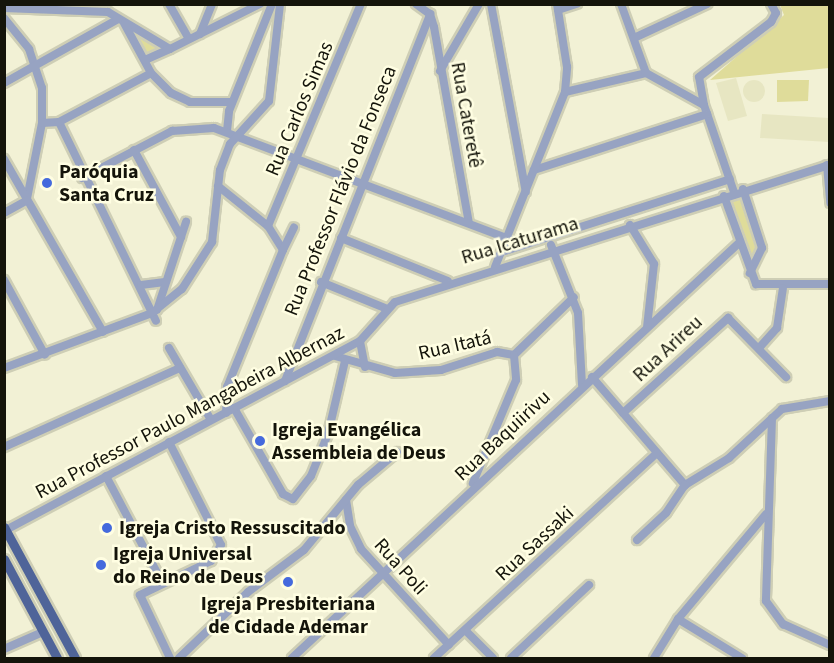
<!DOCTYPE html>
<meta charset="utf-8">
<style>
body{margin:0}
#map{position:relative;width:834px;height:663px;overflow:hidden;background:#f2f1d5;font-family:"Source Sans 3",sans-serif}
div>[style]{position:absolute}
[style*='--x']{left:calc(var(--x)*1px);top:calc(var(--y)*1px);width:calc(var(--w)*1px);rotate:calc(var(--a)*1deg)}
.built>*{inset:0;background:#e7e6c2}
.round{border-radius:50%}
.green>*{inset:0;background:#dfdc9a}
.roads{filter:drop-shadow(2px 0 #ceceb5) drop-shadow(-2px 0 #ceceb5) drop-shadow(0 2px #ceceb5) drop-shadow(0 -2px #ceceb5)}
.minor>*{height:8px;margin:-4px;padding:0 4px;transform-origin:4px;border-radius:4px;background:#97a3c2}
.major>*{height:9px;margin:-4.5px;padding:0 4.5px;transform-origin:4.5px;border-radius:4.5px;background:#4f6499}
.dots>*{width:16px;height:16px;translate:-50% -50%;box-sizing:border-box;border:3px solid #fffee2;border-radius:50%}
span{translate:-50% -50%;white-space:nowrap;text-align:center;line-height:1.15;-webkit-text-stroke:5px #fffee2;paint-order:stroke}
.street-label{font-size:20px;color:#14140a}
.poi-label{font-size:20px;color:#14140a;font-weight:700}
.left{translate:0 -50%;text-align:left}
.frame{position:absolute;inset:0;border:6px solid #14140a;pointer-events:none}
</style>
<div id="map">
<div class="built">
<i style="clip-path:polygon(736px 78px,747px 116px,728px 121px,716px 83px)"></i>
<i class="round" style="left:743px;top:80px;width:22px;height:22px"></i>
<i style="clip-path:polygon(762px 114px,829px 118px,829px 142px,760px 138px)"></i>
</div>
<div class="green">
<i style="clip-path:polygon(780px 5px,829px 5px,829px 68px,710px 80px,784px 15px)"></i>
<i style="clip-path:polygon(126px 25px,164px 49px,145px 58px)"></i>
<i style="clip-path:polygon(777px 80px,809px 80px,808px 101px,777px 102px)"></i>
<i style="clip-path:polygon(743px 192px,759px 246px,749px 261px,727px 198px)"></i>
</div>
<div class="roads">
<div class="minor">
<i style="--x:169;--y:4;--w:40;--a:60.3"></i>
<i style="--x:416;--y:4;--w:17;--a:36"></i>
<i style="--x:430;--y:14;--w:14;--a:73"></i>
<i style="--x:434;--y:27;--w:199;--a:79.9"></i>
<i style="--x:491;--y:4;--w:191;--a:79.5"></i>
<i style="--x:621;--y:4;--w:73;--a:70.1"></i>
<i style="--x:4;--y:8;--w:104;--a:2.2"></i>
<i style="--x:108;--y:12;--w:72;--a:30.8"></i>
<i style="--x:170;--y:49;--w:101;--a:-26.6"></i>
<i style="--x:558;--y:10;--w:20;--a:-18"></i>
<i style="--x:4;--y:18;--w:40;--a:51"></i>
<i style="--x:29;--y:49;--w:41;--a:71.6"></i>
<i style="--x:42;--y:88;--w:35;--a:90"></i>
<i style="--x:42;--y:123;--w:77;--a:101.2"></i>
<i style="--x:124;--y:23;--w:57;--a:61.6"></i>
<i style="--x:151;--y:73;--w:28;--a:45"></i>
<i style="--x:171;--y:93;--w:21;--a:25"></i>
<i style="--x:190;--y:102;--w:42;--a:0"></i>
<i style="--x:200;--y:34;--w:32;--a:-68"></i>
<i style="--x:634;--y:38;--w:81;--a:-25"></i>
<i style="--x:145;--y:60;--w:27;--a:-24"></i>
<i style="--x:440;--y:71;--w:78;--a:-59.8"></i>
<i style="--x:4;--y:83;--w:131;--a:-29.3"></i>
<i style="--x:565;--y:92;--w:83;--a:-13.2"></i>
<i style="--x:646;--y:73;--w:66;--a:28.9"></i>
<i style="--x:704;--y:105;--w:92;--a:71"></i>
<i style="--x:704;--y:105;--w:28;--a:-100"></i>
<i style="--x:699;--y:77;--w:91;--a:-37.4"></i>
<i style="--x:771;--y:22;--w:10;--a:-61"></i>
<i style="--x:776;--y:13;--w:10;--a:-119"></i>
<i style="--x:59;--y:122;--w:221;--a:64"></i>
<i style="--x:42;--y:123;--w:17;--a:-3"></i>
<i style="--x:59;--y:122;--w:104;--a:-28"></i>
<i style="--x:227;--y:131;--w:20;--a:-84"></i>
<i style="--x:229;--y:111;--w:115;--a:-68.1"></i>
<i style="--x:134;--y:150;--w:99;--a:61.6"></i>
<i style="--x:4;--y:159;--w:199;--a:60.2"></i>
<i style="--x:827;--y:165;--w:38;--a:85"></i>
<i style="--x:534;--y:170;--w:182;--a:-17.9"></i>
<i style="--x:82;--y:178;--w:102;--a:-27.6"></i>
<i style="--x:172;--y:131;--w:42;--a:-4.1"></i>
<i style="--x:214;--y:128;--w:316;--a:20.6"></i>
<i style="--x:218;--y:186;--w:64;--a:38.7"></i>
<i style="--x:268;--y:226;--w:28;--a:58"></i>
<i style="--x:283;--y:250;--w:148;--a:112.2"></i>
<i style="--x:227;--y:387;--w:26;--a:92"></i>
<i style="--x:743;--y:189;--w:62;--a:72.1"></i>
<i style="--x:762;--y:248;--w:28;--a:116"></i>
<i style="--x:724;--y:196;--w:94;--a:70"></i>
<i style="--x:756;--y:284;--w:74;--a:0"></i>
<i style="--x:4;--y:213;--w:26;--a:-29"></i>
<i style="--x:630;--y:225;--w:46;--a:58.4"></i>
<i style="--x:654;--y:264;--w:63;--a:96.3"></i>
<i style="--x:268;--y:226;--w:241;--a:-67.3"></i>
<i style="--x:341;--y:238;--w:115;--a:21.9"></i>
<i style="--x:551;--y:245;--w:73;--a:68.3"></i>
<i style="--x:578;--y:313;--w:72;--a:86.8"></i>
<i style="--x:283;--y:250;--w:25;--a:-64"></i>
<i style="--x:505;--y:251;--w:236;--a:-17.7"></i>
<i style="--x:495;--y:267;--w:188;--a:-68.2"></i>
<i style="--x:565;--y:92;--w:25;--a:-85"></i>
<i style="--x:567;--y:67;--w:64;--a:-99"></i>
<i style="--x:4;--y:280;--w:85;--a:61.3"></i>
<i style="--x:321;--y:282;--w:69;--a:22.1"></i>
<i style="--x:141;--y:285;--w:24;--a:-7"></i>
<i style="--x:157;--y:310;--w:93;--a:-71.8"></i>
<i style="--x:169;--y:348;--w:83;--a:59.7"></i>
<i style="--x:759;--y:348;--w:27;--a:-48"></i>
<i style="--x:777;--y:328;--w:40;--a:-81.5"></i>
<i style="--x:514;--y:355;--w:83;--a:-44"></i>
<i style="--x:335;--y:356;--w:62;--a:15.8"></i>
<i style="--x:395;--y:373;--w:46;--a:-3.7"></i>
<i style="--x:441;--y:370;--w:59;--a:-17.8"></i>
<i style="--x:497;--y:352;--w:17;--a:10"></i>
<i style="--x:514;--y:355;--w:25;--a:85"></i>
<i style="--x:516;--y:380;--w:112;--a:112.7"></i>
<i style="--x:365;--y:367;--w:26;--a:-101"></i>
<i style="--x:360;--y:341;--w:52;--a:-48.1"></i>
<i style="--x:395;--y:302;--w:456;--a:-17.5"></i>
<i style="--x:4;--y:368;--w:158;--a:-20.4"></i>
<i style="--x:152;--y:313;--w:38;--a:-39"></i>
<i style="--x:182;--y:289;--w:56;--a:-57.4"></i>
<i style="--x:212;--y:242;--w:72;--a:-83.7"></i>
<i style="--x:220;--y:170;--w:28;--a:-69"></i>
<i style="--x:230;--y:144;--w:58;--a:-47.8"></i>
<i style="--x:269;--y:101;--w:98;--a:-83.5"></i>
<i style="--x:592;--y:377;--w:143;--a:49.3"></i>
<i style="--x:685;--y:485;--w:52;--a:-31.5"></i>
<i style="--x:729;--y:458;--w:72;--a:-42.8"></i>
<i style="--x:782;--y:409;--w:49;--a:-9.5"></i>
<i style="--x:285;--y:381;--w:395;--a:-68.4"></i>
<i style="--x:234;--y:408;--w:99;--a:60.3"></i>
<i style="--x:283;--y:494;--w:11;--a:27"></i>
<i style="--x:293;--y:499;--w:29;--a:-52"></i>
<i style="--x:311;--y:476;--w:45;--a:-68"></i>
<i style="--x:328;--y:434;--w:75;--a:-76.9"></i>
<i style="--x:623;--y:413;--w:142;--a:-42.1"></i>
<i style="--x:728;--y:318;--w:83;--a:45.5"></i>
<i style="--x:772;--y:418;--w:183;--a:91.9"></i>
<i style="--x:766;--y:601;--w:29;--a:54"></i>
<i style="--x:783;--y:624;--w:51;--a:24.1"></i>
<i style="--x:169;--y:442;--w:115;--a:63.2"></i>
<i style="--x:221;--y:545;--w:19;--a:122"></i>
<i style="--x:211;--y:561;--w:79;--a:154.4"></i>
<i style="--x:140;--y:595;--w:70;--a:64.5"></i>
<i style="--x:4;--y:447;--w:193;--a:-24.2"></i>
<i style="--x:106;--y:476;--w:120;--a:62.2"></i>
<i style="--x:346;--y:500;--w:26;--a:81"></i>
<i style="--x:350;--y:526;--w:25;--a:64"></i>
<i style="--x:361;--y:549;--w:130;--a:47.5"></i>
<i style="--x:4;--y:531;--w:404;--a:-28.1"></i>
<i style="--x:637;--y:540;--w:40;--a:-43"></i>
<i style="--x:666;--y:513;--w:34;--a:-56"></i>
<i style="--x:678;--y:619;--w:75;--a:31.4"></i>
<i style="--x:466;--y:631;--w:38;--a:45"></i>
<i style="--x:4;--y:649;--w:43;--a:-23.6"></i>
<i style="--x:179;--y:658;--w:95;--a:-43.7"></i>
<i style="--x:248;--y:592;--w:70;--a:-36.9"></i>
<i style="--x:304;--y:550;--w:85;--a:-50.3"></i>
<i style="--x:358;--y:485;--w:51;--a:-40.2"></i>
<i style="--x:292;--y:658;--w:611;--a:-42.88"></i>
<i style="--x:434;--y:658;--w:303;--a:-42.6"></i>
<i style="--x:511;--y:658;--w:107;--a:-43.1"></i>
<i style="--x:654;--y:658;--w:46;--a:-58.4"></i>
<i style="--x:678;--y:619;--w:137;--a:-50"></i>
</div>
<div class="major">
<i style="--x:4;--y:527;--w:149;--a:61.5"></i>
<i style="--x:4;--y:559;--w:112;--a:61.8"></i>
</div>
</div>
<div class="dots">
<i style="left:47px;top:183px;background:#456add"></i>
<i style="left:260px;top:441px;background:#456add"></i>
<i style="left:107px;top:528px;background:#456add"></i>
<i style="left:101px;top:565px;background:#456add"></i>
<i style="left:288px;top:582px;background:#456add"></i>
</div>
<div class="street-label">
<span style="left:300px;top:109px;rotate:-67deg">Rua Carlos Simas</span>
<span style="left:466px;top:115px;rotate:80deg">Rua Cateretê</span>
<span style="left:341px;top:191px;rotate:-68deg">Rua Professor Flávio da Fonseca</span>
<span style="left:520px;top:241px;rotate:-17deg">Rua Icaturama</span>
<span style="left:455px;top:346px;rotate:-13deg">Rua Itatá</span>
<span style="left:668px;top:349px;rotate:-43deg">Rua Arireu</span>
<span style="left:190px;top:413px;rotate:-28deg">Rua Professor Paulo Mangabeira Albernaz</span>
<span style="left:503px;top:436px;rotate:-43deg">Rua Baquiirivu</span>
<span style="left:535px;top:544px;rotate:-43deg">Rua Sassaki</span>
<span style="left:400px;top:567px;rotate:48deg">Rua Poli</span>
</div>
<div class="poi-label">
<span class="left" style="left:59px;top:184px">Paróquia<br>Santa Cruz</span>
<span class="left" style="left:272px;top:442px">Igreja Evangélica<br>Assembleia de Deus</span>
<span class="left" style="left:119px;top:528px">Igreja Cristo Ressuscitado</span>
<span class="left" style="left:113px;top:566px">Igreja Universal<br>do Reino de Deus</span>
<span style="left:288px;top:616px">Igreja Presbiteriana<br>de Cidade Ademar</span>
</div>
<div class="frame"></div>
</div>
